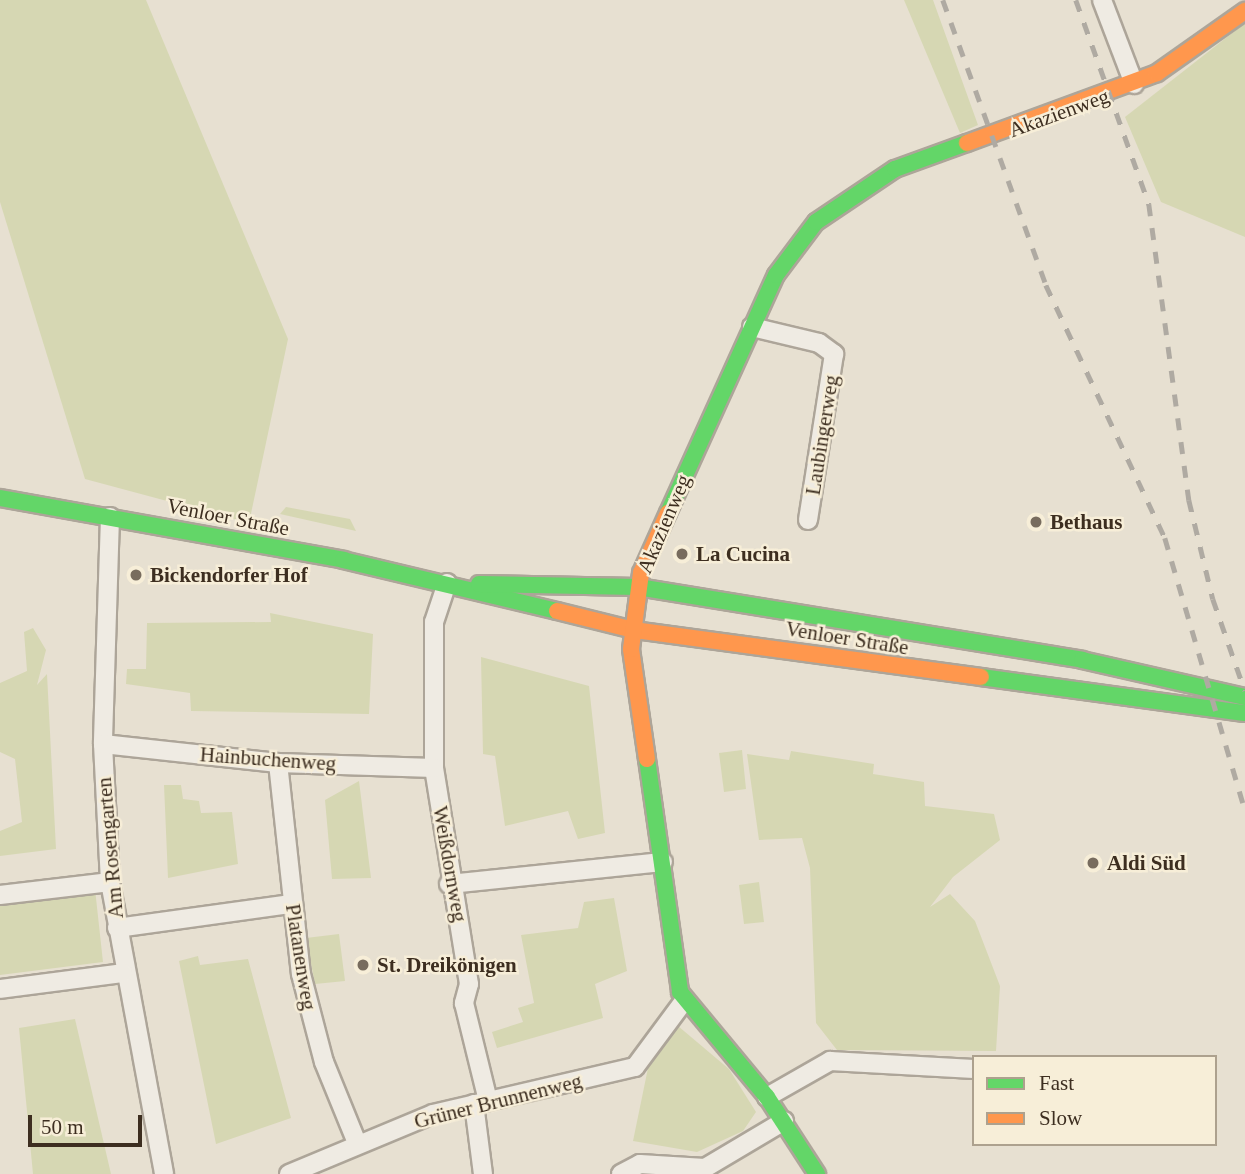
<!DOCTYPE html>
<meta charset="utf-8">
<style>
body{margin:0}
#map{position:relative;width:1245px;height:1174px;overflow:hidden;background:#e7e0d1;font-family:"Times New Roman",serif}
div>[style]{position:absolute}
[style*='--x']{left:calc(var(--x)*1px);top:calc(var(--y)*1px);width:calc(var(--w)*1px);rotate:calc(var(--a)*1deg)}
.green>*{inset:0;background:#d6d7b3}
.roads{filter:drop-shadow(2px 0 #ada599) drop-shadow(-2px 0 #ada599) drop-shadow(0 2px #ada599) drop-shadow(0 -2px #ada599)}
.street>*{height:18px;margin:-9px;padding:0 9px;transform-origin:9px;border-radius:9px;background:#efebe3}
.fast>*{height:16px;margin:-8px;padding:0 8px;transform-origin:8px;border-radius:8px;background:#63d668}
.slow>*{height:16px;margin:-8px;padding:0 8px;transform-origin:8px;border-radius:8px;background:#ff974d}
.rail>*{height:4.5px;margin-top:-2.25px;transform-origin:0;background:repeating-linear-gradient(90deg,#afaaa2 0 12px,transparent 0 24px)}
.dots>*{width:19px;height:19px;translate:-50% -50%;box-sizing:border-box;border:4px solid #f7eed8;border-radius:50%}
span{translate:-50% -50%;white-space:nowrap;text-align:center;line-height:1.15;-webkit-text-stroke:5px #f7eed8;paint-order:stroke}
.street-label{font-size:21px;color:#3d2e20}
.poi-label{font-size:21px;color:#3d2e20;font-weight:700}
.left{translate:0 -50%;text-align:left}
.legend{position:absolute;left:972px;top:1055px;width:245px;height:91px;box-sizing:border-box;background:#f7eed8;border:2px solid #ada18e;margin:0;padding:9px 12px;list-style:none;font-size:21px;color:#3d2e20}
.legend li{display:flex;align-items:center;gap:14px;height:35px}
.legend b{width:35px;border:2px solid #ada18e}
.scale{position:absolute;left:28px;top:1115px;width:114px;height:32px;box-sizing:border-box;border:4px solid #3d2e20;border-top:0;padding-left:9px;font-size:21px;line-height:24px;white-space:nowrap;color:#3d2e20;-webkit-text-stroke:5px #f7eed8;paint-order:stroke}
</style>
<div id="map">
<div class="green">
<i style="clip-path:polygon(0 0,146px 0,288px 339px,249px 523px,85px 479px,0 202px)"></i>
<i style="clip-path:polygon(904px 0,933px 0,978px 125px,960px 133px)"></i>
<i style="clip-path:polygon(1245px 23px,1245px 237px,1161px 202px,1125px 117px)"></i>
<i style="clip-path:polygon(286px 507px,350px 519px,356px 531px,280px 514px)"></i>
<i style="clip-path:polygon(270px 613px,373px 634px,369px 714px,191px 711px,190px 693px,126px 684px,127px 669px,146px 669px,147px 623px,271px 622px)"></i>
<i style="clip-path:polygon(33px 628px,46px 650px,37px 685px,47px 674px,56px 849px,0 856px,0 831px,22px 822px,15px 759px,0 752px,0 683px,27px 671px,24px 632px)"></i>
<i style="clip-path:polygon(481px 657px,589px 686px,605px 833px,578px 839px,568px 811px,505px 826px,495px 756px,483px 754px)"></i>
<i style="clip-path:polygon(742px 750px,746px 789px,724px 792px,719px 753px)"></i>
<i style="clip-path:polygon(791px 751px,874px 764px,873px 774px,924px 782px,925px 806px,994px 814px,1000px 840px,953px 877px,930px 907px,950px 894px,975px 921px,1000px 986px,996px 1051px,837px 1050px,816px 1023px,810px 868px,802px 838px,759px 840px,747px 754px,789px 760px)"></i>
<i style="clip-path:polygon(359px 781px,371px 878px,332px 879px,325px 800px)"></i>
<i style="clip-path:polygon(164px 785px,181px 785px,183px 799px,199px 801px,201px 813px,232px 812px,238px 864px,168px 878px)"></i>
<i style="clip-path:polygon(759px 882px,764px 922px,744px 924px,739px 885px)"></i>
<i style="clip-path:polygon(95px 889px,103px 962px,0 975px,0 901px)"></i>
<i style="clip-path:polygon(614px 898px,627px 971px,595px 984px,603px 1018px,497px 1048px,492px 1032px,523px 1022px,518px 1008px,534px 1003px,521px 935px,578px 928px,584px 902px)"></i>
<i style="clip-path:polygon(339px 934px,345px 981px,315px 984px,306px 938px)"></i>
<i style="clip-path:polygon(198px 956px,200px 965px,248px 959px,291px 1118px,216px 1144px,179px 961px)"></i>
<i style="clip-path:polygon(75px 1019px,111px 1174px,33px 1174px,19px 1028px)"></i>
<i style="clip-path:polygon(678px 1026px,729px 1069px,756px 1112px,743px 1131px,697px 1152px,633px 1141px,648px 1068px)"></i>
</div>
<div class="roads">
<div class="street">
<i style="--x:1102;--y:0;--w:90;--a:69.1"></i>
<i style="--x:752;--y:327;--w:69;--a:13.4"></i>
<i style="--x:819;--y:343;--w:19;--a:36"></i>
<i style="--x:834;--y:354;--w:168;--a:98.9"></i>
<i style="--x:110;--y:517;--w:227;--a:91.8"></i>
<i style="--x:103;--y:744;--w:138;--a:87.1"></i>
<i style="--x:110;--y:882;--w:297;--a:79.5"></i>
<i style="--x:447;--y:583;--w:41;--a:108.4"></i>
<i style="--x:434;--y:622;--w:146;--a:90"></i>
<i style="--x:434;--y:768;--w:219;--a:80.8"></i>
<i style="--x:469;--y:984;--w:20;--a:105"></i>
<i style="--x:464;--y:1003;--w:101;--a:76.2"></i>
<i style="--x:103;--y:744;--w:176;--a:6.2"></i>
<i style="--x:278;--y:763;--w:156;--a:1.8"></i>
<i style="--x:278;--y:763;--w:212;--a:83.8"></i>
<i style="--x:301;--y:974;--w:91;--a:75.4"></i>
<i style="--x:324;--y:1062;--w:87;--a:67.8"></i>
<i style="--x:449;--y:884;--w:215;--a:-5.9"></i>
<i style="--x:0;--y:895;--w:111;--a:-6.7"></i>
<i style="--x:117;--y:928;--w:176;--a:-7.9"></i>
<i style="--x:0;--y:989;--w:124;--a:-7.4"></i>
<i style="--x:767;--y:1097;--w:73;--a:-29.7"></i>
<i style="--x:830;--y:1061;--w:144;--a:3.2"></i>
<i style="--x:474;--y:1104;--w:71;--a:82.7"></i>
<i style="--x:289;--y:1174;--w:156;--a:-22.6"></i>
<i style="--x:433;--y:1114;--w:207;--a:-13.1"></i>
<i style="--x:635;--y:1067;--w:82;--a:-53.4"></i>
<i style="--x:621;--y:1174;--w:21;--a:-28"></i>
<i style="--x:640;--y:1164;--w:65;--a:3.5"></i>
<i style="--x:705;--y:1168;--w:92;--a:-30.7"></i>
</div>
<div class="fast">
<i style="--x:0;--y:498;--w:349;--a:10.2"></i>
<i style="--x:343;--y:560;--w:220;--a:13.4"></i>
<i style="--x:668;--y:513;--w:261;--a:-65.6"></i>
<i style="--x:776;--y:275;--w:66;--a:-53"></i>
<i style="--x:816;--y:222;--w:95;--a:-33.9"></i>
<i style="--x:895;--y:169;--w:77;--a:-19.9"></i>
<i style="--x:479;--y:584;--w:159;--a:1.1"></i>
<i style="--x:638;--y:587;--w:450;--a:9.3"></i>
<i style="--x:1082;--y:660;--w:167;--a:12.8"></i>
<i style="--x:981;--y:677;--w:266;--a:7.8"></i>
<i style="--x:647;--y:759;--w:235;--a:81.9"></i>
<i style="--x:680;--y:992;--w:136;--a:50.4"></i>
<i style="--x:767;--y:1097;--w:92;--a:57"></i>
</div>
<div class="slow">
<i style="--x:967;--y:143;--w:202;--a:-20.2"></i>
<i style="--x:1157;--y:73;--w:108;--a:-35.2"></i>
<i style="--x:557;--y:611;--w:79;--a:13.9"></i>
<i style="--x:634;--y:630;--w:350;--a:7.7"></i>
<i style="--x:647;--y:759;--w:111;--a:-98.3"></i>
<i style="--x:631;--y:649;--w:77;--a:-82.5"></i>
<i style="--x:641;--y:573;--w:66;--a:-65.8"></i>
</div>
</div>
<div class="rail">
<i style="--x:943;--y:0;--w:303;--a:70.1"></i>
<i style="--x:1046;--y:285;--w:280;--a:64.8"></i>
<i style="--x:1165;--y:538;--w:283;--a:73.6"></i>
<i style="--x:1076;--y:0;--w:217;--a:70.3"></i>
<i style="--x:1149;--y:204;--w:299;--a:82.3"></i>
<i style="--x:1189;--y:500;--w:102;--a:76.4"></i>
<i style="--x:1213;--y:599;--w:97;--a:70.8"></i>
</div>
<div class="dots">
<i style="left:1036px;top:522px;background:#786c5e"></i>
<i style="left:682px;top:554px;background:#786c5e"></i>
<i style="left:136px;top:575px;background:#786c5e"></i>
<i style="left:1093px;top:863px;background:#786c5e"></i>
<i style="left:363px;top:965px;background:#786c5e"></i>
</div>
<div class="street-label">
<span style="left:1059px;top:113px;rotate:-20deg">Akazienweg</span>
<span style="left:822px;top:435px;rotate:-81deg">Laubingerweg</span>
<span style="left:228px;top:517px;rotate:11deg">Venloer Straße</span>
<span style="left:664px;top:524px;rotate:-67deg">Akazienweg</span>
<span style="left:847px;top:638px;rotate:9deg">Venloer Straße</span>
<span style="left:268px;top:759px;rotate:4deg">Hainbuchenweg</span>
<span style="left:110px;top:848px;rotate:-95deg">Am Rosengarten</span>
<span style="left:450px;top:864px;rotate:80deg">Weißdornweg</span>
<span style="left:301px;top:957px;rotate:81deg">Platanenweg</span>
<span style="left:498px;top:1101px;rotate:-14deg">Grüner Brunnenweg</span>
</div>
<div class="poi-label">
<span class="left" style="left:1050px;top:522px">Bethaus</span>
<span class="left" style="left:696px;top:554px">La Cucina</span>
<span class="left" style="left:150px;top:575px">Bickendorfer Hof</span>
<span class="left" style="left:1107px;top:863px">Aldi Süd</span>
<span class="left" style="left:377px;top:965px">St. Dreikönigen</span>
</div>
<ul class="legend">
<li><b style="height:9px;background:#63d668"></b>Fast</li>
<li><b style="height:9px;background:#ff974d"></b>Slow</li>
</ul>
<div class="scale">50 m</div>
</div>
